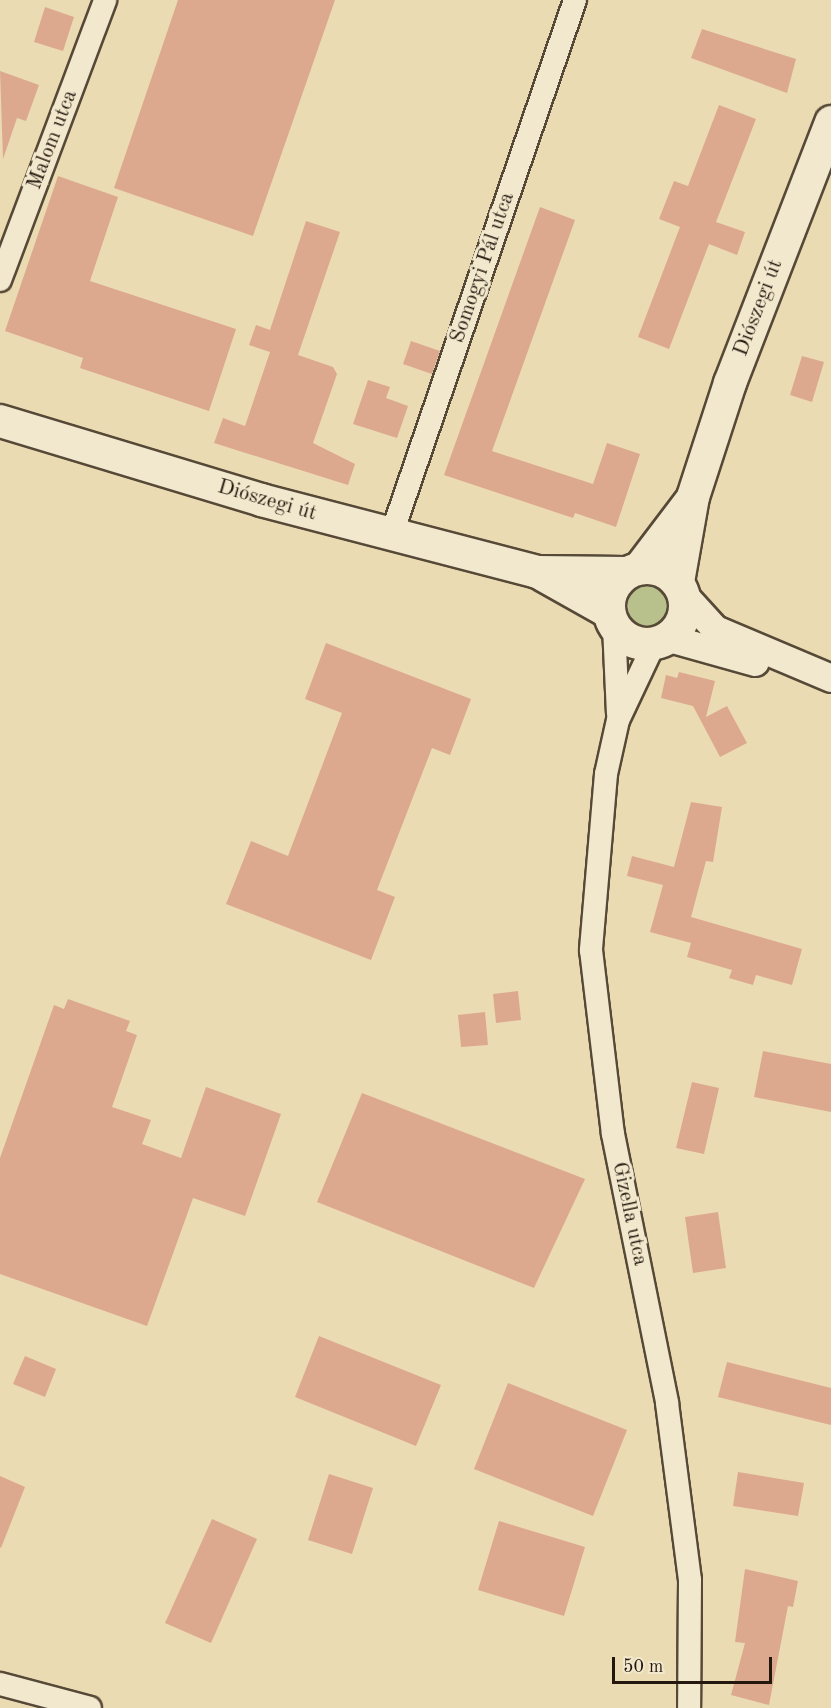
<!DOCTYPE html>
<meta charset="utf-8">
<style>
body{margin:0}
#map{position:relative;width:831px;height:1708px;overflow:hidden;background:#ebdbb2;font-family:"Old Standard TT",serif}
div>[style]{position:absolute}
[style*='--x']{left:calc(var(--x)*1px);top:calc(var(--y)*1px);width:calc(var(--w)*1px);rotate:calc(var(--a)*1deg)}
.green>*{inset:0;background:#b8c08c}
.round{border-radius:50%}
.building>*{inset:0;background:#dda98e}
.roads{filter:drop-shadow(2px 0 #564937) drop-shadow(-2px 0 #564937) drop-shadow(0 2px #564937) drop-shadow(0 -2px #564937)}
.minor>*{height:22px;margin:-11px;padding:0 11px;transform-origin:11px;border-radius:11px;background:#f2e8cd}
.tertiary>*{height:27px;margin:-13.5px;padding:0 13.5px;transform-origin:13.5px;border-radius:13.5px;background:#f2e8cd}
.secondary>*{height:32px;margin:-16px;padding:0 16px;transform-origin:16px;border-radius:16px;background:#f2e8cd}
.secondary>.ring{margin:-16px;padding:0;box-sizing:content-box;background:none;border:32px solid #f2e8cd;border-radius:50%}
span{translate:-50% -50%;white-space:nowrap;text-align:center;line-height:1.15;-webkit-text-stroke:6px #f2e8cd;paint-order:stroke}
.street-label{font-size:21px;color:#24180e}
.scale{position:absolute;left:612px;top:1657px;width:160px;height:27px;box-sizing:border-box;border:3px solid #24180e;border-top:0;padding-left:8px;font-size:18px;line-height:21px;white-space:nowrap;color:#24180e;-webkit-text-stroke:4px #f2e8cd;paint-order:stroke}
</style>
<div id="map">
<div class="green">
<i class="round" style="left:622px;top:580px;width:52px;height:52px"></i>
</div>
<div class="building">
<i style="clip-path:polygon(178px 0,335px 0,253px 236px,114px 188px)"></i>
<i style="clip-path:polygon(45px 7px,74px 17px,63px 51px,34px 42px)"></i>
<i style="clip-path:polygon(702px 29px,796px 59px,787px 93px,691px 58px)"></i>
<i style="clip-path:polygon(0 71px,39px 85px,26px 121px,17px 118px,3px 159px)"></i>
<i style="clip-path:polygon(719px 105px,756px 119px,716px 222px,745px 232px,737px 255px,709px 244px,669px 349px,638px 337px,680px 227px,659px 219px,674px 181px,688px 186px)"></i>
<i style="clip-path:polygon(58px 176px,118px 197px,90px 281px,236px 329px,209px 411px,80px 368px,83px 358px,5px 331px)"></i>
<i style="clip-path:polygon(540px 207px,575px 220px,492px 451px,593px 484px,607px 443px,640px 454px,616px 527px,575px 513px,573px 518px,444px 475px)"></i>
<i style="clip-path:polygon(306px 221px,340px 232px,298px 355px,333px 367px,337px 374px,313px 443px,355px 464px,348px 485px,214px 443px,223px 418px,245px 426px,270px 352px,249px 345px,256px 325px,270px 330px)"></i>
<i style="clip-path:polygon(411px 341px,440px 351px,432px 374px,403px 364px)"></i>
<i style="clip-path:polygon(802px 356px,824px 362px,812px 402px,790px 395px)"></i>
<i style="clip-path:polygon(368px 380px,390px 387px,386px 398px,408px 406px,397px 438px,353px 424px)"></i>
<i style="clip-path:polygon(326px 643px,471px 699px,450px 755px,432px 748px,377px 890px,395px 897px,371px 960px,226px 904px,251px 841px,288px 856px,342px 713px,305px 699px)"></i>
<i style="clip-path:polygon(679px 672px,715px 681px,706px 717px,727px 706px,747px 743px,720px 757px,693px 706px,661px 698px,666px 675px,677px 678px)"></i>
<i style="clip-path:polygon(691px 802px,722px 807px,713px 862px,706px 861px,691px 917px,802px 949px,792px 985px,756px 975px,753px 985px,729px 978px,732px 970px,687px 957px,691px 943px,650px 932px,663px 885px,627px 876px,632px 856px,674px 867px)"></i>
<i style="clip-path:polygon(518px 991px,521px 1020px,496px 1023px,493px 994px)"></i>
<i style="clip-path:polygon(68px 999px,130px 1021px,126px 1031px,137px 1035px,112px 1107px,151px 1120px,142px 1144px,181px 1158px,206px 1087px,281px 1114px,245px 1216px,193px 1198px,147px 1326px,0 1274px,0 1158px,54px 1005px,64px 1009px)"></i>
<i style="clip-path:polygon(485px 1012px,488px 1045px,461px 1047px,458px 1015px)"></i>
<i style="clip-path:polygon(763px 1051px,831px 1064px,831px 1112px,754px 1097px)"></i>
<i style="clip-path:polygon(692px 1082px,719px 1088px,704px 1154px,676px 1148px)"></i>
<i style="clip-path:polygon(362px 1093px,585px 1179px,534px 1288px,317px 1202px)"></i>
<i style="clip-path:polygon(718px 1212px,726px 1268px,693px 1273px,685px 1217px)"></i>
<i style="clip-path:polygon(319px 1336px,441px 1385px,416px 1446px,295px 1397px)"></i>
<i style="clip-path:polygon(25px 1356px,56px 1369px,45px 1397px,13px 1384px)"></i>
<i style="clip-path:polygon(727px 1362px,831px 1388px,831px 1425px,718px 1397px)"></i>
<i style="clip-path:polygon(508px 1383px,627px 1430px,593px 1516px,474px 1469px)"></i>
<i style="clip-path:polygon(738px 1472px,804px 1483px,798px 1516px,733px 1506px)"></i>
<i style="clip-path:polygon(329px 1474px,373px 1488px,352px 1554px,308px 1540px)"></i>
<i style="clip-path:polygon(0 1476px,25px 1487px,1px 1548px,0 1547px)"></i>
<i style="clip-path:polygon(212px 1519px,257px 1539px,211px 1643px,165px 1623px)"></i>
<i style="clip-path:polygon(499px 1521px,585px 1547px,564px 1616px,478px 1590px)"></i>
<i style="clip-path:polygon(745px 1569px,798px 1581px,793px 1607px,788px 1606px,769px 1705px,731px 1695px,745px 1643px,735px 1642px)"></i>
</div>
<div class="roads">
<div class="minor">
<i style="--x:0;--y:280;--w:299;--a:-69.4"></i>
<i style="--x:391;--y:536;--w:567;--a:-71.05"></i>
<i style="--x:614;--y:626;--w:87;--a:87.4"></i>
<i style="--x:654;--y:644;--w:84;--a:115.3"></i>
<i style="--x:618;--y:720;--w:55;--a:102.5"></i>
<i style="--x:606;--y:774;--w:177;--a:94.9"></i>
<i style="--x:591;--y:950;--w:185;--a:83.2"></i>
<i style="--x:613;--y:1134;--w:274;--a:78.6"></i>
<i style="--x:667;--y:1403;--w:178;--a:82.6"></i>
<i style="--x:690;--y:1580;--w:128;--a:90.4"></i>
<i style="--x:0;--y:1684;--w:93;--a:14.9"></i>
</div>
<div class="tertiary">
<i style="--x:685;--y:596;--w:45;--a:47.7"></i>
<i style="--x:715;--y:629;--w:126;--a:22.9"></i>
<i style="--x:669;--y:638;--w:89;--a:15.6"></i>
</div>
<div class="secondary">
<i style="--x:0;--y:421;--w:273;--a:16.8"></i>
<i style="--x:261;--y:500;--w:285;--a:14.6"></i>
<i style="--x:537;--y:572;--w:89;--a:0.6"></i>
<i class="ring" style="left:609px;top:568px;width:44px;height:44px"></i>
<i style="--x:640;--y:568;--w:83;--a:-52.9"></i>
<i style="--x:543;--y:575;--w:76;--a:29.3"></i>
<i style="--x:678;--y:582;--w:86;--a:-80"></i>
<i style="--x:693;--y:497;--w:120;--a:-72"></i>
<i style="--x:730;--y:383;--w:280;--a:-68.8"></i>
</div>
</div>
<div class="street-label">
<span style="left:53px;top:140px;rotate:-69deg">Malom utca</span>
<span style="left:483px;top:268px;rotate:-71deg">Somogyi Pál utca</span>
<span style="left:759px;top:308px;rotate:-69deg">Diószegi út</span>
<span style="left:267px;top:501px;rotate:16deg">Diószegi út</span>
<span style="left:629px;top:1214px;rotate:78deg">Gizella utca</span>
</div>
<div class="scale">50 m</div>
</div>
